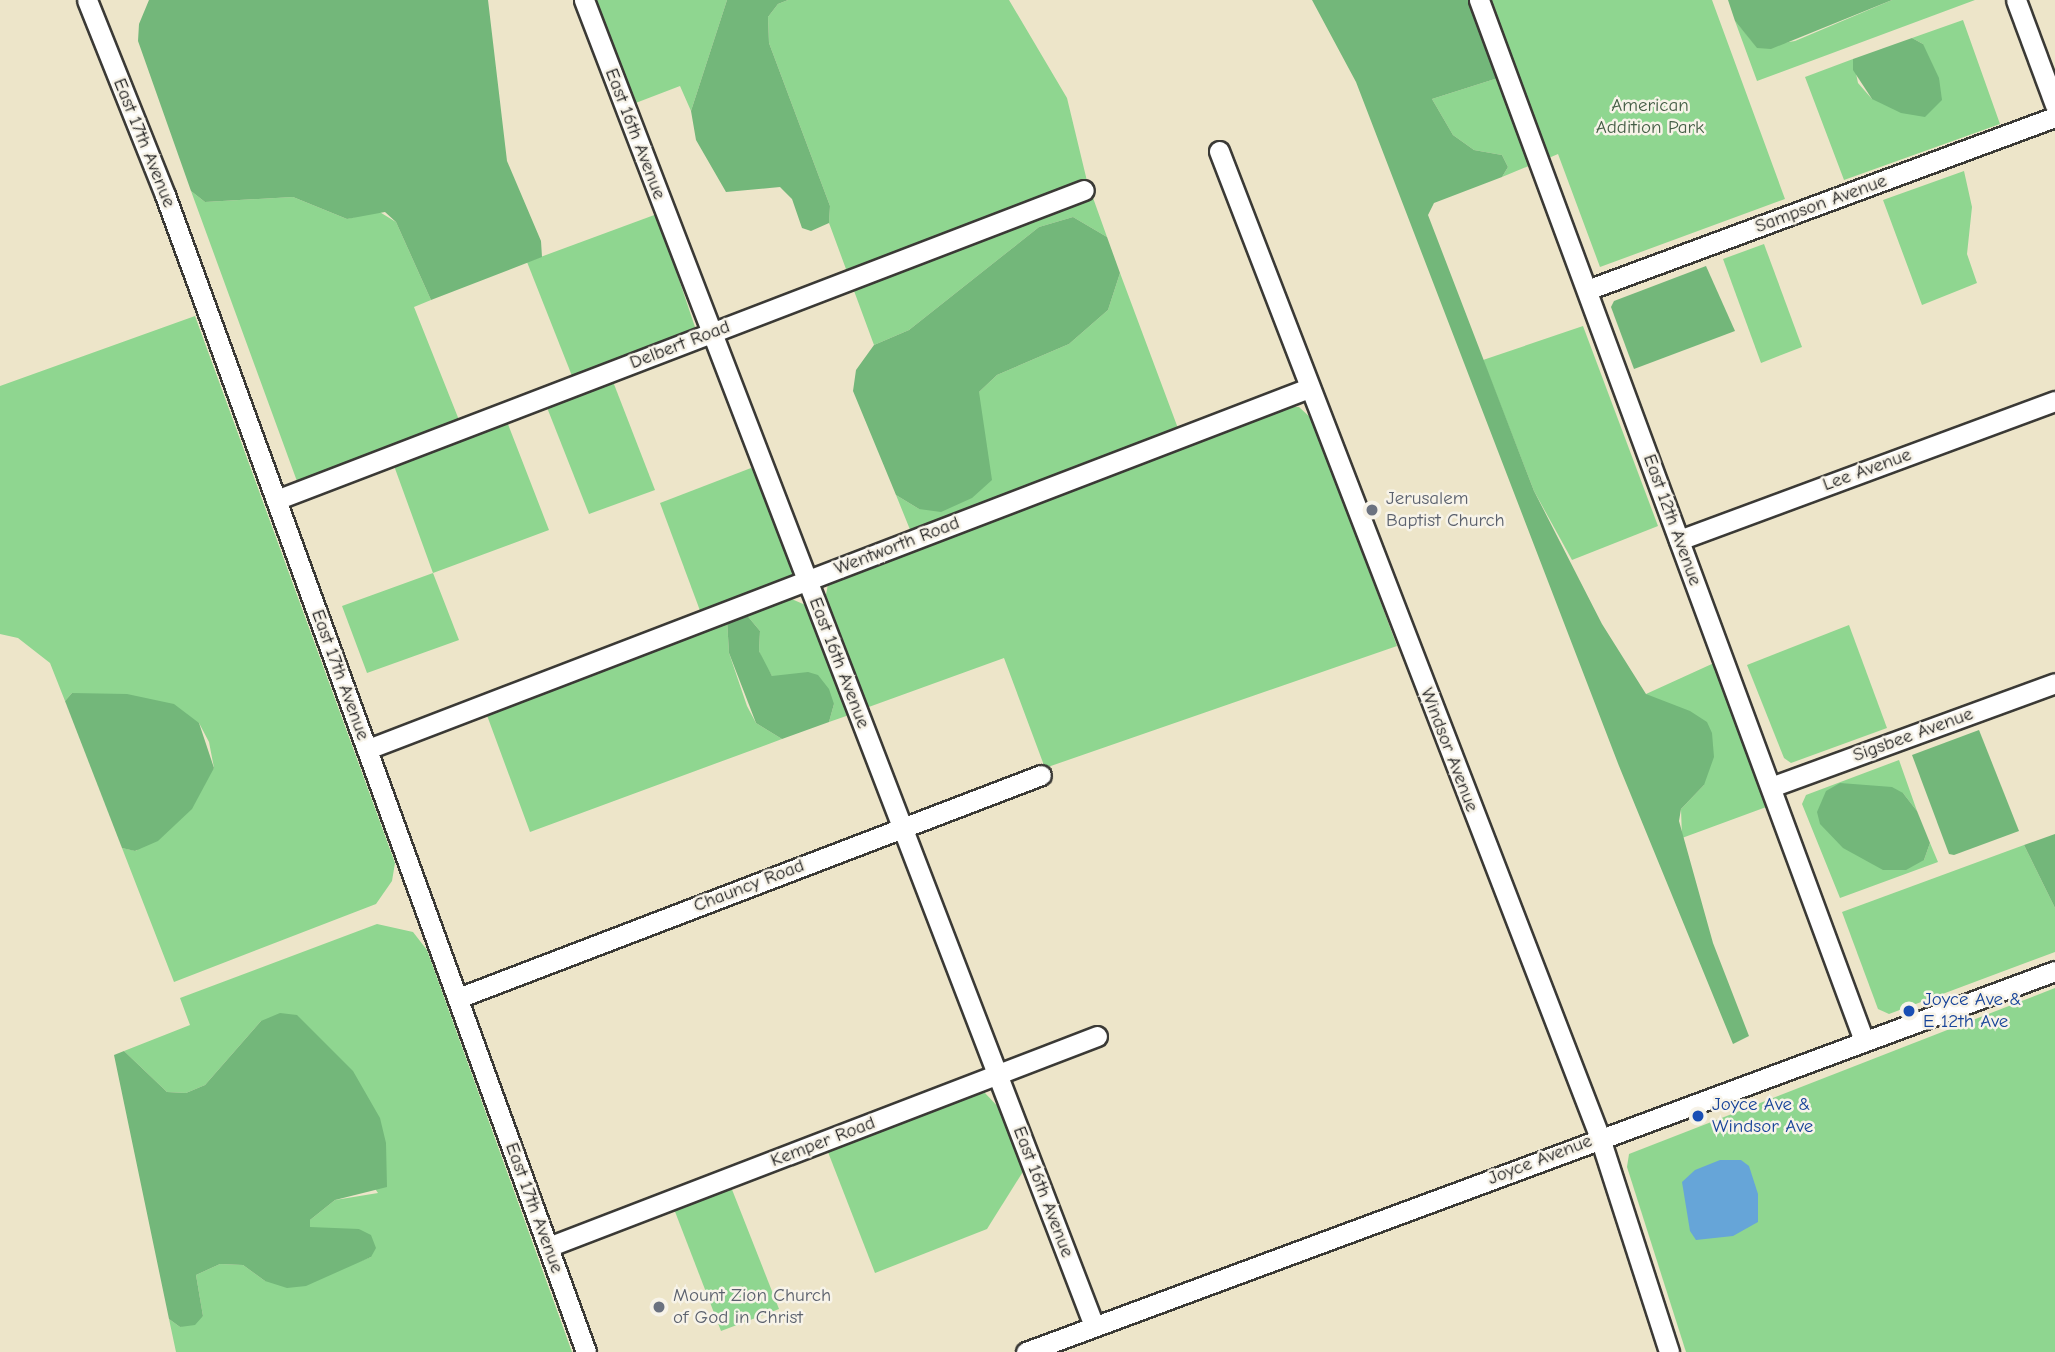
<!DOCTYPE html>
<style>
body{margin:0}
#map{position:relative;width:2055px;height:1352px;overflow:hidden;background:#ede5c9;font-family:"Comic Neue",sans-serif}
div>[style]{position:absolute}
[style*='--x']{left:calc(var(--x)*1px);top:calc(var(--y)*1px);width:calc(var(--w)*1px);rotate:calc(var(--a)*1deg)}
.green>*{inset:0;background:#8fd690}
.forest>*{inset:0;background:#73b77a}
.water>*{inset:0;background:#66a5d8}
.roads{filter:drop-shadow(2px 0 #3b3a36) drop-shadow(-2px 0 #3b3a36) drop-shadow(0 2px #3b3a36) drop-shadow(0 -2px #3b3a36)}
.minor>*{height:19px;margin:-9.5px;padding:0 9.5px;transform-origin:9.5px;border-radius:9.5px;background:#fff}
.dots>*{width:19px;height:19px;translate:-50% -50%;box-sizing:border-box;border:4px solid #f7f3e8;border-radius:50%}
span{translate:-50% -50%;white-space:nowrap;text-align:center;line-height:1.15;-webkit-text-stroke:5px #f7f3e8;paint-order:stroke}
.park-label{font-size:19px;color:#445d45}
.street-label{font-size:19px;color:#1c1c1c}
.worship-label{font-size:19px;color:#5b616d}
.left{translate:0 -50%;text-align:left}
.transit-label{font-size:19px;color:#164399}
</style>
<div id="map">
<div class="green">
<i style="clip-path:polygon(591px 0,727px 0,691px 111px,680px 86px,633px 104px)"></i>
<i style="clip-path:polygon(788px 0,1009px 0,1067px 98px,1087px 181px,1107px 237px,1073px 217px,1039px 227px,909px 330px,874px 345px,829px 223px,830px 206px,769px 43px,768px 17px,778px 4px)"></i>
<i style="clip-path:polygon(1484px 0,1712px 0,1785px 199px,1600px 267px,1558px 154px,1544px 160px)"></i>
<i style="clip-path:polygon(1892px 0,1975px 0,1757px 81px,1735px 21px,1757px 47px,1795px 41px)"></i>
<i style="clip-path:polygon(1963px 20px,2000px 124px,1844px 180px,1805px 77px,1853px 59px,1858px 83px,1872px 99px,1923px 44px,1912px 38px)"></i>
<i style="clip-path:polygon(1498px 78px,1531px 165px,1502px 177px,1508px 167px,1502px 155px,1474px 150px,1453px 135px,1432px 99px)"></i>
<i style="clip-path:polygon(1964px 171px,1972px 207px,1967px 254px,1977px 283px,1922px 305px,1883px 200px)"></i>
<i style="clip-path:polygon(191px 191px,205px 202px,293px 197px,347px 219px,378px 211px,396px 222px,431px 300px,414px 307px,461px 425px,298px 484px)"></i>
<i style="clip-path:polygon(657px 214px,695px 327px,686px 336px,574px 381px,527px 262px)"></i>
<i style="clip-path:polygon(1764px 244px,1802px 347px,1761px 363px,1723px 259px)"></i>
<i style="clip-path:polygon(1120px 273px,1179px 431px,913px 537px,896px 495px,919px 509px,979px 392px,997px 375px,1069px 344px,1108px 310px)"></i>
<i style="clip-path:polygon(195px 316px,395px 863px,392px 881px,376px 904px,174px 982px,122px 848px,136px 851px,214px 768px,209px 742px,199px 723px,72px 693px,65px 701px,50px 663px,18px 638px,0 634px,0 386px)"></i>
<i style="clip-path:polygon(1583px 326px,1658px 526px,1572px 560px,1534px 491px,1483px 360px)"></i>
<i style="clip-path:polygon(612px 379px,655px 490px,589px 514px,546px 405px)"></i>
<i style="clip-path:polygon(1288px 407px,1299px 407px,1312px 419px,1397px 646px,1045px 768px,1004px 658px,866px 708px,824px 605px,828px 584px)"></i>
<i style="clip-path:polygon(506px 419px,549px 530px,433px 573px,459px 640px,367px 673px,342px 606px,433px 573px,393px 463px)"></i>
<i style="clip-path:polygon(751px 468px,758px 475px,793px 564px,792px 578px,702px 616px,660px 503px)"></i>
<i style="clip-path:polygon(787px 597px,810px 607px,852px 714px,829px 722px,834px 704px,772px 676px,764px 663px,759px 651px,760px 631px,745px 613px)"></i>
<i style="clip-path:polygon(727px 619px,729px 653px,747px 706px,756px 723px,782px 739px,530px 832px,485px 710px)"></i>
<i style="clip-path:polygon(1849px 625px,1887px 728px,1791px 763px,1784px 758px,1747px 665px)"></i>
<i style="clip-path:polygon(1714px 663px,1769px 806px,1682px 838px,1681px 809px,1704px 785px,1646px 694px)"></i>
<i style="clip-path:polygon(1899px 760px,1917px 811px,1903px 793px,1924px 860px,1930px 843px,1938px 862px,1840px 898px,1802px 804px,1806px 795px)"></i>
<i style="clip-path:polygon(2024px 845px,2055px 908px,2055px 952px,1889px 1014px,1878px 1009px,1842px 912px)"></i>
<i style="clip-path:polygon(377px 924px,413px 932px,427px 950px,572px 1352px,176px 1352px,169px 1319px,180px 1327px,203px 1316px,196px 1275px,220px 1264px,243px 1265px,265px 1281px,345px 1267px,371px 1257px,359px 1229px,316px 1231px,310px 1228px,310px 1220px,335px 1200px,378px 1193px,261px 1021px,205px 1085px,186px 1093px,167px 1092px,124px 1051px,190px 1025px,180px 998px)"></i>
<i style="clip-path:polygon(2055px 988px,2055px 1352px,1686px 1352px,1627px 1167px,1629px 1154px)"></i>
<i style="clip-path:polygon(985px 1093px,1002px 1111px,1024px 1170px,987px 1229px,875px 1273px,826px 1147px,955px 1097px)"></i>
<i style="clip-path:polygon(731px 1187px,779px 1309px,721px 1331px,674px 1209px)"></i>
</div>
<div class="forest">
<i style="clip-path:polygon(149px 0,488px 0,507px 161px,541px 241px,542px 257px,431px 300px,396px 222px,385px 212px,347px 219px,293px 197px,205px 202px,191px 191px,138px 41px,139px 24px)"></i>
<i style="clip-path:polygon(727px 0,788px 0,778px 4px,768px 17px,769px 43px,830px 206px,829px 223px,811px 231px,802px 228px,792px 199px,780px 187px,726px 192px,696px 140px,691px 111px)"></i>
<i style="clip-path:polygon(1312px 0,1468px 0,1498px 78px,1432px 99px,1453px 135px,1474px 150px,1502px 155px,1508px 167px,1502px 177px,1434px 203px,1428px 215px,1534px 491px,1602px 624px,1646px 694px,1690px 711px,1707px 722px,1712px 733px,1714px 757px,1704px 785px,1681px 809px,1679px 821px,1713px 943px,1749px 1036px,1733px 1044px,1619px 766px,1356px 82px)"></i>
<i style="clip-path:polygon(1728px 0,1892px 0,1771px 49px,1757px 48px,1735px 21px)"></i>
<i style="clip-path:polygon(1912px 38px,1923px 44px,1939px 78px,1942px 100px,1925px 117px,1901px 113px,1872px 99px,1853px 70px,1853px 59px)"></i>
<i style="clip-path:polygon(1073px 217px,1107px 237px,1120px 273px,1108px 310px,1069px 344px,997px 375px,979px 392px,992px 480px,972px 498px,941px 512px,919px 509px,896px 495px,853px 391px,856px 370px,874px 345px,909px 330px,1039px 227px)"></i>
<i style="clip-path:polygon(1706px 266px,1735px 331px,1634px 369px,1611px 307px,1614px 301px)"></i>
<i style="clip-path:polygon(745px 613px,760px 631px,759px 651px,772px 676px,808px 672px,818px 675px,829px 689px,834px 704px,829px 722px,782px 739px,756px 723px,729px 653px,727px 619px)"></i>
<i style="clip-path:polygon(72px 693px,127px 694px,174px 704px,199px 723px,214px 768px,192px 809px,158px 841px,135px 851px,122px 848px,65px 701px)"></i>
<i style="clip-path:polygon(1979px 730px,2019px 831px,1954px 855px,1949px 854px,1912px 755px)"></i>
<i style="clip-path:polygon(1840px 783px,1892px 787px,1903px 793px,1917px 811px,1930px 843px,1924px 860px,1906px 870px,1883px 870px,1843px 848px,1820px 824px,1817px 812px,1826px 791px)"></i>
<i style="clip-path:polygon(2055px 834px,2055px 908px,2024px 845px)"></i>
<i style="clip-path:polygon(280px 1013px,297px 1015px,353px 1071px,380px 1118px,386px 1143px,387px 1187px,335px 1200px,310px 1220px,310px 1227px,359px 1229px,371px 1235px,376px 1248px,371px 1257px,306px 1286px,287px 1288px,265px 1281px,243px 1265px,220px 1264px,196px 1275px,203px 1316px,195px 1325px,180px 1327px,169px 1319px,114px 1055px,124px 1051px,167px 1092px,186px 1093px,205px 1085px,261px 1021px)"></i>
</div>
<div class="water">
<i style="clip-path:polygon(1720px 1160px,1741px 1160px,1749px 1166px,1758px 1194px,1758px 1222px,1733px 1236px,1696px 1240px,1690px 1231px,1682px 1182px,1695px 1170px)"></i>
</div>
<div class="roads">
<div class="minor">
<i style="--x:87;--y:0;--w:210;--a:68.2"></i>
<i style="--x:165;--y:195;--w:1231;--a:70"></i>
<i style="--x:584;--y:0;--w:1421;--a:68.96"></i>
<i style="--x:1479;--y:0;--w:1110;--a:69.7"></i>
<i style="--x:2016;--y:0;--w:112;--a:69.6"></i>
<i style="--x:1219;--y:151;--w:1058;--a:68.89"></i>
<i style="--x:1600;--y:1138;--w:225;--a:72.1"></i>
<i style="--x:1587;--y:290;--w:499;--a:-20.3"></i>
<i style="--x:276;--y:500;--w:865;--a:-20.99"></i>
<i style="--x:1679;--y:540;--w:401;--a:-20.3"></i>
<i style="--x:368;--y:749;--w:1008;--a:-20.99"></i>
<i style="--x:1771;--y:787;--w:302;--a:-20.1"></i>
<i style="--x:458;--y:998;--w:624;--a:-20.93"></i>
<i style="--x:548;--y:1247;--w:588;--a:-21.02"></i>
<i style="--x:1026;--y:1352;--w:1097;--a:-20.32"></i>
</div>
</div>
<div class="dots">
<i style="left:1372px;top:510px;background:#6b7280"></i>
<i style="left:1909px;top:1011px;background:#1a4fb4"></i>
<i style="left:1698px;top:1116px;background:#1a4fb4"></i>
<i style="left:659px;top:1307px;background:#6b7280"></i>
</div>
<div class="park-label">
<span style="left:1650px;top:117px">American<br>Addition Park</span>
</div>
<div class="street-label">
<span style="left:635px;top:134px;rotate:69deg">East 16th Avenue</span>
<span style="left:144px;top:143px;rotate:68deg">East 17th Avenue</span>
<span style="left:1821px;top:204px;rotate:-20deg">Sampson Avenue</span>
<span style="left:680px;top:345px;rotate:-21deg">Delbert Road</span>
<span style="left:1867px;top:470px;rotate:-20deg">Lee Avenue</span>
<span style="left:1672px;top:520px;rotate:70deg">East 12th Avenue</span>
<span style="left:897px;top:546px;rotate:-21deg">Wentworth Road</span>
<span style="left:839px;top:663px;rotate:69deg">East 16th Avenue</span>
<span style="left:340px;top:675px;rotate:70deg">East 17th Avenue</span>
<span style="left:1913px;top:735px;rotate:-20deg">Sigsbee Avenue</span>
<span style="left:1449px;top:750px;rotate:69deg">Windsor Avenue</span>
<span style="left:749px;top:886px;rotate:-21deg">Chauncy Road</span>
<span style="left:823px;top:1142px;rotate:-21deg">Kemper Road</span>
<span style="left:1540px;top:1160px;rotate:-21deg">Joyce Avenue</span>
<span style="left:1043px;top:1192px;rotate:69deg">East 16th Avenue</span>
<span style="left:534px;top:1208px;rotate:70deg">East 17th Avenue</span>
</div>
<div class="worship-label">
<span class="left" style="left:1386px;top:510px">Jerusalem<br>Baptist Church</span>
<span class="left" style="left:673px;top:1307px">Mount Zion Church<br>of God in Christ</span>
</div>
<div class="transit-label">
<span class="left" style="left:1923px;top:1011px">Joyce Ave &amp;<br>E 12th Ave</span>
<span class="left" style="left:1712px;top:1116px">Joyce Ave &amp;<br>Windsor Ave</span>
</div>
</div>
